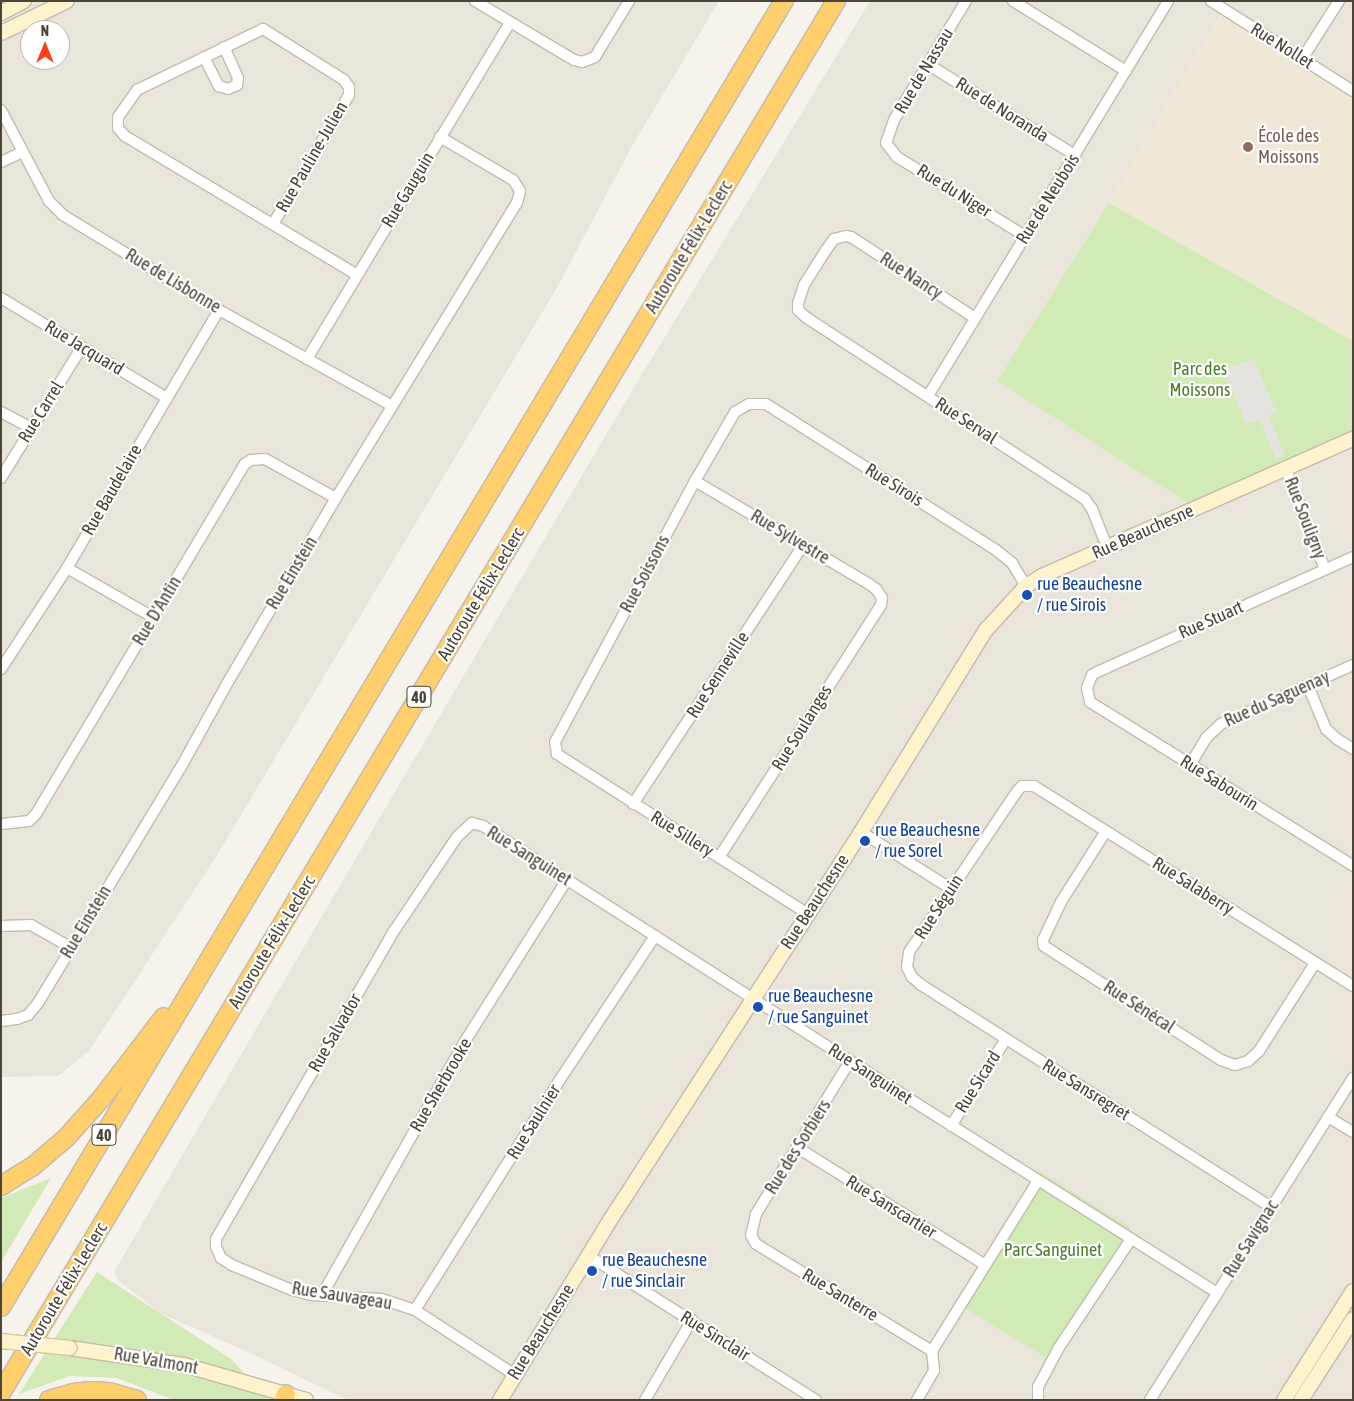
<!DOCTYPE html>
<meta charset="utf-8">
<style>
body{margin:0}
#map{position:relative;width:1354px;height:1401px;overflow:hidden;background:#f6f3ec;font-family:"Asap Condensed",sans-serif}
div>[style]{position:absolute}
[style*='--x']{left:calc(var(--x)*1px);top:calc(var(--y)*1px);width:calc(var(--w)*1px);rotate:calc(var(--a)*1deg)}
.residential>*{inset:0;background:#eae5da}
.education>*{inset:0;background:#efe8d6}
.green>*{inset:0;background:#d2eab5}
.parking>*{inset:0;background:#e5e3e0}
.roads{filter:drop-shadow(1px 0 #c2bbae) drop-shadow(-1px 0 #c2bbae) drop-shadow(0 1px #c2bbae) drop-shadow(0 -1px #c2bbae)}
.street>*{height:10px;margin:-5px;padding:0 5px;transform-origin:5px;border-radius:5px;background:#fff}
.secondary>*{height:14px;margin:-7px;padding:0 7px;transform-origin:7px;border-radius:7px;background:#fff3cd}
.highway>*{height:18px;margin:-9px;padding:0 9px;transform-origin:9px;border-radius:9px;background:#ffcf6e}
.bridges{filter:drop-shadow(1px 0 #d6c79b) drop-shadow(-1px 0 #d6c79b) drop-shadow(0 1px #d6c79b) drop-shadow(0 -1px #d6c79b)}
.secondary-bridge>*{height:14px;margin:-7px;padding:0 7px;transform-origin:7px;border-radius:7px;background:#fff3cd}
.dots>*{width:14px;height:14px;translate:-50% -50%;box-sizing:border-box;border:2px solid #fff;border-radius:50%}
span{translate:-50% -50%;white-space:nowrap;text-align:center;line-height:1.15;-webkit-text-stroke:4.5px #fff;paint-order:stroke}
.shield-label span{padding:1px 4px;background:#fff;border:1px solid;border-radius:4px;-webkit-text-stroke-width:0}
.shield-label{font-size:16px;color:#4b4439;font-weight:700}
.street-label{font-size:18px;color:#4b4439}
.education-label{font-size:18px;color:#785e54}
.left{translate:0 -50%;text-align:left}
.park-label{font-size:18px;color:#4a7f2a}
.transit-label{font-size:18px;color:#164399}
.frame{position:absolute;inset:0;border:2px solid #4b4439;pointer-events:none}
.north{position:absolute;left:20px;top:20px;width:50px;height:50px;box-sizing:border-box;background:#fff;border:1px solid #b7b4b0;border-radius:50%;rotate:0deg;font-size:14px;font-weight:700;line-height:20px;text-align:center;color:#4b4439}
.north::after{content:'';display:block;margin:auto;width:18px;height:22px;background:#fc3f1d;clip-path:polygon(50% 0,100% 100%,50% 72%,0 100%)}
</style>
<div id="map">
<div class="residential">
<i style="clip-path:polygon(evenodd,1px 1px,719px 1px,631px 148px,558px 286px,214px 860px,89px 1051px,58px 1076px,1px 1077px,1px 1px,30px 30px,60px 30px,60px 60px,30px 60px,30px 30px)"></i>
<i style="clip-path:polygon(870px 1px,1353px 1px,1353px 91px,1224px 9px,1109px 203px,997px 381px,1197px 509px,1353px 439px,1353px 1400px,348px 1400px,250px 1353px,160px 1313px,117px 1279px,114px 1272px,370px 834px,636px 384px)"></i>
</div>
<div class="education">
<i style="clip-path:polygon(1224px 9px,1353px 91px,1353px 341px,1109px 203px)"></i>
</div>
<div class="green">
<i style="clip-path:polygon(1109px 203px,1353px 341px,1353px 439px,1197px 509px,997px 381px)"></i>
<i style="clip-path:polygon(1039px 1171px,1131px 1228px,1047px 1358px,958px 1304px)"></i>
<i style="clip-path:polygon(51px 1178px,1px 1262px,1px 1263px,1px 1198px)"></i>
<i style="clip-path:polygon(97px 1272px,231px 1359px,269px 1400px,174px 1400px,117px 1378px,70px 1376px,19px 1394px)"></i>
</div>
<div class="parking">
<i style="clip-path:polygon(1254px 359px,1276px 412px,1269px 416px,1285px 456px,1276px 459px,1260px 420px,1246px 424px,1223px 370px)"></i>
</div>
<div class="roads">
<div class="street">
<i style="--x:475;--y:1;--w:115;--a:30.8"></i>
<i style="--x:574;--y:60;--w:8;--a:14"></i>
<i style="--x:582;--y:62;--w:14;--a:-21"></i>
<i style="--x:595;--y:57;--w:66;--a:-58.7"></i>
<i style="--x:966;--y:1;--w:139;--a:121.2"></i>
<i style="--x:894;--y:120;--w:24;--a:109"></i>
<i style="--x:886;--y:143;--w:18;--a:52"></i>
<i style="--x:897;--y:157;--w:150;--a:31.7"></i>
<i style="--x:1013;--y:1;--w:133;--a:31.8"></i>
<i style="--x:1211;--y:1;--w:168;--a:32.4"></i>
<i style="--x:204;--y:57;--w:33;--a:63"></i>
<i style="--x:219;--y:86;--w:9;--a:18"></i>
<i style="--x:228;--y:89;--w:10;--a:-24"></i>
<i style="--x:237;--y:85;--w:7;--a:-82"></i>
<i style="--x:238;--y:78;--w:34;--a:-114"></i>
<i style="--x:1302;--y:59;--w:69;--a:-57.5"></i>
<i style="--x:929;--y:65;--w:172;--a:31.7"></i>
<i style="--x:1;--y:110;--w:103;--a:62.2"></i>
<i style="--x:49;--y:201;--w:20;--a:45"></i>
<i style="--x:63;--y:215;--w:183;--a:31.3"></i>
<i style="--x:219;--y:310;--w:198;--a:29"></i>
<i style="--x:1;--y:162;--w:23;--a:-25"></i>
<i style="--x:273;--y:224;--w:150;--a:-59.5"></i>
<i style="--x:349;--y:95;--w:8;--a:-90"></i>
<i style="--x:349;--y:87;--w:9;--a:-126"></i>
<i style="--x:344;--y:80;--w:96;--a:-147.8"></i>
<i style="--x:263;--y:29;--w:140;--a:154.2"></i>
<i style="--x:137;--y:90;--w:33;--a:125"></i>
<i style="--x:118;--y:117;--w:11;--a:90"></i>
<i style="--x:118;--y:128;--w:11;--a:49"></i>
<i style="--x:125;--y:136;--w:270;--a:30.9"></i>
<i style="--x:1;--y:298;--w:194;--a:31.1"></i>
<i style="--x:975;--y:318;--w:148;--a:-146.8"></i>
<i style="--x:851;--y:237;--w:5;--a:-169"></i>
<i style="--x:846;--y:236;--w:12;--a:166"></i>
<i style="--x:834;--y:239;--w:14;--a:126"></i>
<i style="--x:826;--y:250;--w:41;--a:122.2"></i>
<i style="--x:804;--y:285;--w:20;--a:108"></i>
<i style="--x:798;--y:304;--w:6;--a:90"></i>
<i style="--x:798;--y:310;--w:12;--a:42"></i>
<i style="--x:807;--y:318;--w:332;--a:33.1"></i>
<i style="--x:1085;--y:499;--w:12;--a:55"></i>
<i style="--x:1092;--y:509;--w:43;--a:68.2"></i>
<i style="--x:307;--y:359;--w:393;--a:-58.9"></i>
<i style="--x:928;--y:396;--w:462;--a:-58.7"></i>
<i style="--x:1;--y:412;--w:34;--a:28"></i>
<i style="--x:1285;--y:467;--w:110;--a:68.6"></i>
<i style="--x:1;--y:478;--w:154;--a:-58.3"></i>
<i style="--x:695;--y:481;--w:202;--a:30.6"></i>
<i style="--x:869;--y:584;--w:9;--a:36"></i>
<i style="--x:876;--y:589;--w:11;--a:56"></i>
<i style="--x:882;--y:598;--w:7;--a:98"></i>
<i style="--x:881;--y:605;--w:300;--a:122.7"></i>
<i style="--x:1353;--y:557;--w:278;--a:155.8"></i>
<i style="--x:1099;--y:671;--w:8;--a:150"></i>
<i style="--x:1092;--y:675;--w:14;--a:111"></i>
<i style="--x:1087;--y:688;--w:14;--a:78"></i>
<i style="--x:1090;--y:702;--w:310;--a:31.9"></i>
<i style="--x:67;--y:568;--w:99;--a:29.7"></i>
<i style="--x:1;--y:669;--w:121;--a:-56.8"></i>
<i style="--x:67;--y:568;--w:299;--a:-59.5"></i>
<i style="--x:1308;--y:686;--w:47;--a:67.3"></i>
<i style="--x:1326;--y:729;--w:15;--a:42"></i>
<i style="--x:1337;--y:739;--w:19;--a:32"></i>
<i style="--x:1190;--y:765;--w:31;--a:-59"></i>
<i style="--x:1206;--y:738;--w:21;--a:-43"></i>
<i style="--x:1221;--y:724;--w:145;--a:-24.1"></i>
<i style="--x:633;--y:804;--w:310;--a:-56.7"></i>
<i style="--x:1;--y:824;--w:28;--a:-6"></i>
<i style="--x:29;--y:821;--w:10;--a:-45"></i>
<i style="--x:36;--y:814;--w:408;--a:-59.2"></i>
<i style="--x:245;--y:464;--w:7;--a:-34"></i>
<i style="--x:251;--y:460;--w:14;--a:-4"></i>
<i style="--x:265;--y:459;--w:81;--a:28.8"></i>
<i style="--x:1106;--y:831;--w:84;--a:122.4"></i>
<i style="--x:1061;--y:902;--w:42;--a:115.3"></i>
<i style="--x:1043;--y:940;--w:6;--a:81"></i>
<i style="--x:1044;--y:946;--w:211;--a:32.8"></i>
<i style="--x:1221;--y:1060;--w:15;--a:20"></i>
<i style="--x:1235;--y:1065;--w:14;--a:-17"></i>
<i style="--x:1248;--y:1061;--w:15;--a:-42"></i>
<i style="--x:1259;--y:1051;--w:104;--a:-57.5"></i>
<i style="--x:861;--y:832;--w:107;--a:32.3"></i>
<i style="--x:808;--y:914;--w:298;--a:-147.5"></i>
<i style="--x:557;--y:754;--w:12;--a:-99"></i>
<i style="--x:555;--y:742;--w:296;--a:-61.8"></i>
<i style="--x:695;--y:481;--w:80;--a:-59.9"></i>
<i style="--x:735;--y:412;--w:16;--a:-30"></i>
<i style="--x:749;--y:404;--w:17;--a:0"></i>
<i style="--x:766;--y:404;--w:272;--a:32.4"></i>
<i style="--x:996;--y:550;--w:21;--a:39"></i>
<i style="--x:1012;--y:563;--w:27;--a:59"></i>
<i style="--x:1;--y:926;--w:30;--a:-2"></i>
<i style="--x:31;--y:925;--w:45;--a:29.4"></i>
<i style="--x:1;--y:1021;--w:16;--a:-7"></i>
<i style="--x:17;--y:1019;--w:12;--a:-20"></i>
<i style="--x:28;--y:1015;--w:16;--a:-50"></i>
<i style="--x:38;--y:1003;--w:276;--a:-58.8"></i>
<i style="--x:181;--y:767;--w:97;--a:-61.1"></i>
<i style="--x:228;--y:682;--w:213;--a:-59.6"></i>
<i style="--x:336;--y:498;--w:346;--a:-58.5"></i>
<i style="--x:517;--y:203;--w:12;--a:-76"></i>
<i style="--x:520;--y:191;--w:13;--a:-122"></i>
<i style="--x:513;--y:180;--w:85;--a:-149.5"></i>
<i style="--x:850;--y:1061;--w:180;--a:121.6"></i>
<i style="--x:756;--y:1214;--w:22;--a:103"></i>
<i style="--x:751;--y:1235;--w:10;--a:61"></i>
<i style="--x:756;--y:1244;--w:206;--a:31.3"></i>
<i style="--x:1328;--y:1117;--w:29;--a:31"></i>
<i style="--x:951;--y:1126;--w:103;--a:-57.7"></i>
<i style="--x:798;--y:1148;--w:221;--a:32"></i>
<i style="--x:1271;--y:1207;--w:416;--a:-147.6"></i>
<i style="--x:920;--y:984;--w:11;--a:-139"></i>
<i style="--x:912;--y:977;--w:11;--a:-117"></i>
<i style="--x:907;--y:967;--w:15;--a:-82"></i>
<i style="--x:909;--y:952;--w:194;--a:-56.1"></i>
<i style="--x:1017;--y:791;--w:7;--a:-45"></i>
<i style="--x:1022;--y:786;--w:12;--a:0"></i>
<i style="--x:1034;--y:786;--w:377;--a:32.1"></i>
<i style="--x:589;--y:1256;--w:269;--a:32.4"></i>
<i style="--x:322;--y:1295;--w:295;--a:-60.6"></i>
<i style="--x:467;--y:1038;--w:187;--a:-57.7"></i>
<i style="--x:415;--y:1310;--w:271;--a:-57.8"></i>
<i style="--x:559;--y:1081;--w:174;--a:-56.5"></i>
<i style="--x:515;--y:1375;--w:119;--a:-147"></i>
<i style="--x:415;--y:1310;--w:36;--a:-162"></i>
<i style="--x:381;--y:1299;--w:70;--a:-176.7"></i>
<i style="--x:311;--y:1295;--w:20;--a:-165"></i>
<i style="--x:292;--y:1290;--w:65;--a:-157.4"></i>
<i style="--x:232;--y:1265;--w:13;--a:-148"></i>
<i style="--x:221;--y:1258;--w:12;--a:-114"></i>
<i style="--x:216;--y:1247;--w:8;--a:-90"></i>
<i style="--x:216;--y:1239;--w:356;--a:-60"></i>
<i style="--x:394;--y:931;--w:113;--a:-56.2"></i>
<i style="--x:457;--y:837;--w:21;--a:-43"></i>
<i style="--x:472;--y:823;--w:11;--a:15"></i>
<i style="--x:483;--y:826;--w:499;--a:32.6"></i>
<i style="--x:903;--y:1095;--w:371;--a:32.2"></i>
<i style="--x:645;--y:1400;--w:93;--a:-59.6"></i>
<i style="--x:917;--y:1400;--w:34;--a:-60"></i>
<i style="--x:934;--y:1370;--w:19;--a:-96"></i>
<i style="--x:932;--y:1351;--w:200;--a:-58.1"></i>
<i style="--x:1038;--y:1400;--w:13;--a:-90"></i>
<i style="--x:1038;--y:1387;--w:43;--a:-62.2"></i>
<i style="--x:1058;--y:1349;--w:132;--a:-56.4"></i>
<i style="--x:1150;--y:1400;--w:381;--a:-57.8"></i>
</div>
<div class="secondary">
<i style="--x:1;--y:13;--w:26;--a:-28"></i>
<i style="--x:1;--y:33;--w:73;--a:-25.9"></i>
<i style="--x:70;--y:1348;--w:115;--a:8.5"></i>
<i style="--x:184;--y:1365;--w:127;--a:16"></i>
<i style="--x:500;--y:1400;--w:222;--a:-58.5"></i>
<i style="--x:616;--y:1211;--w:451;--a:-57.1"></i>
<i style="--x:861;--y:832;--w:238;--a:-58.3"></i>
<i style="--x:986;--y:630;--w:59;--a:-47.7"></i>
<i style="--x:1026;--y:586;--w:19;--a:-32"></i>
<i style="--x:1042;--y:576;--w:340;--a:-23.8"></i>
<i style="--x:1284;--y:1400;--w:129;--a:-57.7"></i>
<i style="--x:1301;--y:1400;--w:96;--a:-57.3"></i>
</div>
<div class="highway">
<i style="--x:1;--y:1186;--w:36;--a:-32"></i>
<i style="--x:32;--y:1167;--w:45;--a:-40.5"></i>
<i style="--x:66;--y:1138;--w:52;--a:-48.1"></i>
<i style="--x:101;--y:1099;--w:103;--a:-52.5"></i>
<i style="--x:1;--y:1307;--w:1523;--a:-59.06"></i>
<i style="--x:1;--y:1393;--w:1623;--a:-59.04"></i>
<i style="--x:49;--y:1400;--w:25;--a:-16"></i>
<i style="--x:73;--y:1393;--w:17;--a:-7"></i>
<i style="--x:90;--y:1391;--w:19;--a:3"></i>
<i style="--x:109;--y:1392;--w:29;--a:16"></i>
<i style="--x:284;--y:1400;--w:6;--a:-72"></i>
</div>
</div>
<div class="bridges">
<div class="secondary-bridge">
<i style="--x:1;--y:1341;--w:69;--a:5.8"></i>
</div>
</div>
<div class="dots">
<i style="left:1248px;top:147px;background:#8d6e63"></i>
<i style="left:1027px;top:595px;background:#1a4fb4"></i>
<i style="left:865px;top:841px;background:#1a4fb4"></i>
<i style="left:758px;top:1007px;background:#1a4fb4"></i>
<i style="left:592px;top:1271px;background:#1a4fb4"></i>
</div>
<div class="shield-label">
<span style="left:419px;top:697px">40</span>
<span style="left:104px;top:1135px">40</span>
</div>
<div class="street-label">
<span style="left:1282px;top:46px;rotate:32deg">Rue Nollet</span>
<span style="left:924px;top:71px;rotate:-59deg">Rue de Nassau</span>
<span style="left:1002px;top:110px;rotate:32deg">Rue de Noranda</span>
<span style="left:312px;top:157px;rotate:-60deg">Rue Pauline-Julien</span>
<span style="left:408px;top:190px;rotate:-59deg">Rue Gauguin</span>
<span style="left:954px;top:191px;rotate:32deg">Rue du Niger</span>
<span style="left:1048px;top:199px;rotate:-58deg">Rue de Neubois</span>
<span style="left:689px;top:247px;rotate:-59deg">Autoroute Félix-Leclerc</span>
<span style="left:911px;top:276px;rotate:33deg">Rue Nancy</span>
<span style="left:173px;top:281px;rotate:31deg">Rue de Lisbonne</span>
<span style="left:84px;top:348px;rotate:31deg">Rue Jacquard</span>
<span style="left:41px;top:412px;rotate:-58deg">Rue Carrel</span>
<span style="left:966px;top:421px;rotate:33deg">Rue Serval</span>
<span style="left:894px;top:485px;rotate:32deg">Rue Sirois</span>
<span style="left:112px;top:490px;rotate:-60deg">Rue Baudelaire</span>
<span style="left:1305px;top:518px;rotate:69deg">Rue Souligny</span>
<span style="left:1143px;top:532px;rotate:-24deg">Rue Beauchesne</span>
<span style="left:790px;top:537px;rotate:31deg">Rue Sylvestre</span>
<span style="left:292px;top:573px;rotate:-59deg">Rue Einstein</span>
<span style="left:645px;top:574px;rotate:-62deg">Rue Soissons</span>
<span style="left:481px;top:594px;rotate:-59deg">Autoroute Félix-Leclerc</span>
<span style="left:157px;top:611px;rotate:-59deg">Rue D'Antin</span>
<span style="left:1211px;top:620px;rotate:-24deg">Rue Stuart</span>
<span style="left:718px;top:675px;rotate:-57deg">Rue Senneville</span>
<span style="left:1277px;top:699px;rotate:-24deg">Rue du Saguenay</span>
<span style="left:802px;top:728px;rotate:-58deg">Rue Soulanges</span>
<span style="left:1219px;top:783px;rotate:32deg">Rue Sabourin</span>
<span style="left:682px;top:834px;rotate:32deg">Rue Sillery</span>
<span style="left:529px;top:856px;rotate:32deg">Rue Sanguinet</span>
<span style="left:1193px;top:886px;rotate:32deg">Rue Salaberry</span>
<span style="left:815px;top:902px;rotate:-57deg">Rue Beauchesne</span>
<span style="left:939px;top:907px;rotate:-57deg">Rue Séguin</span>
<span style="left:86px;top:922px;rotate:-59deg">Rue Einstein</span>
<span style="left:272px;top:942px;rotate:-59deg">Autoroute Félix-Leclerc</span>
<span style="left:1139px;top:1007px;rotate:33deg">Rue Sénécal</span>
<span style="left:335px;top:1033px;rotate:-60deg">Rue Salvador</span>
<span style="left:870px;top:1074px;rotate:33deg">Rue Sanguinet</span>
<span style="left:978px;top:1082px;rotate:-58deg">Rue Sicard</span>
<span style="left:441px;top:1085px;rotate:-60deg">Rue Sherbrooke</span>
<span style="left:1086px;top:1090px;rotate:32deg">Rue Sansregret</span>
<span style="left:534px;top:1122px;rotate:-58deg">Rue Saulnier</span>
<span style="left:798px;top:1147px;rotate:-58deg">Rue des Sorbiers</span>
<span style="left:891px;top:1207px;rotate:32deg">Rue Sanscartier</span>
<span style="left:1251px;top:1239px;rotate:-58deg">Rue Savignac</span>
<span style="left:64px;top:1289px;rotate:-59deg">Autoroute Félix-Leclerc</span>
<span style="left:840px;top:1295px;rotate:31deg">Rue Santerre</span>
<span style="left:342px;top:1296px;rotate:9deg">Rue Sauvageau</span>
<span style="left:541px;top:1332px;rotate:-58deg">Rue Beauchesne</span>
<span style="left:715px;top:1336px;rotate:32deg">Rue Sinclair</span>
<span style="left:156px;top:1361px;rotate:10deg">Rue Valmont</span>
</div>
<div class="education-label">
<span class="left" style="left:1258px;top:147px">École des<br>Moissons</span>
</div>
<div class="park-label">
<span style="left:1200px;top:380px">Parc des<br>Moissons</span>
<span style="left:1053px;top:1250px">Parc Sanguinet</span>
</div>
<div class="transit-label">
<span class="left" style="left:1037px;top:595px">rue Beauchesne<br>/ rue Sirois</span>
<span class="left" style="left:875px;top:841px">rue Beauchesne<br>/ rue Sorel</span>
<span class="left" style="left:768px;top:1007px">rue Beauchesne<br>/ rue Sanguinet</span>
<span class="left" style="left:602px;top:1271px">rue Beauchesne<br>/ rue Sinclair</span>
</div>
<div class="frame"></div>
<div class="north">N</div>
</div>
